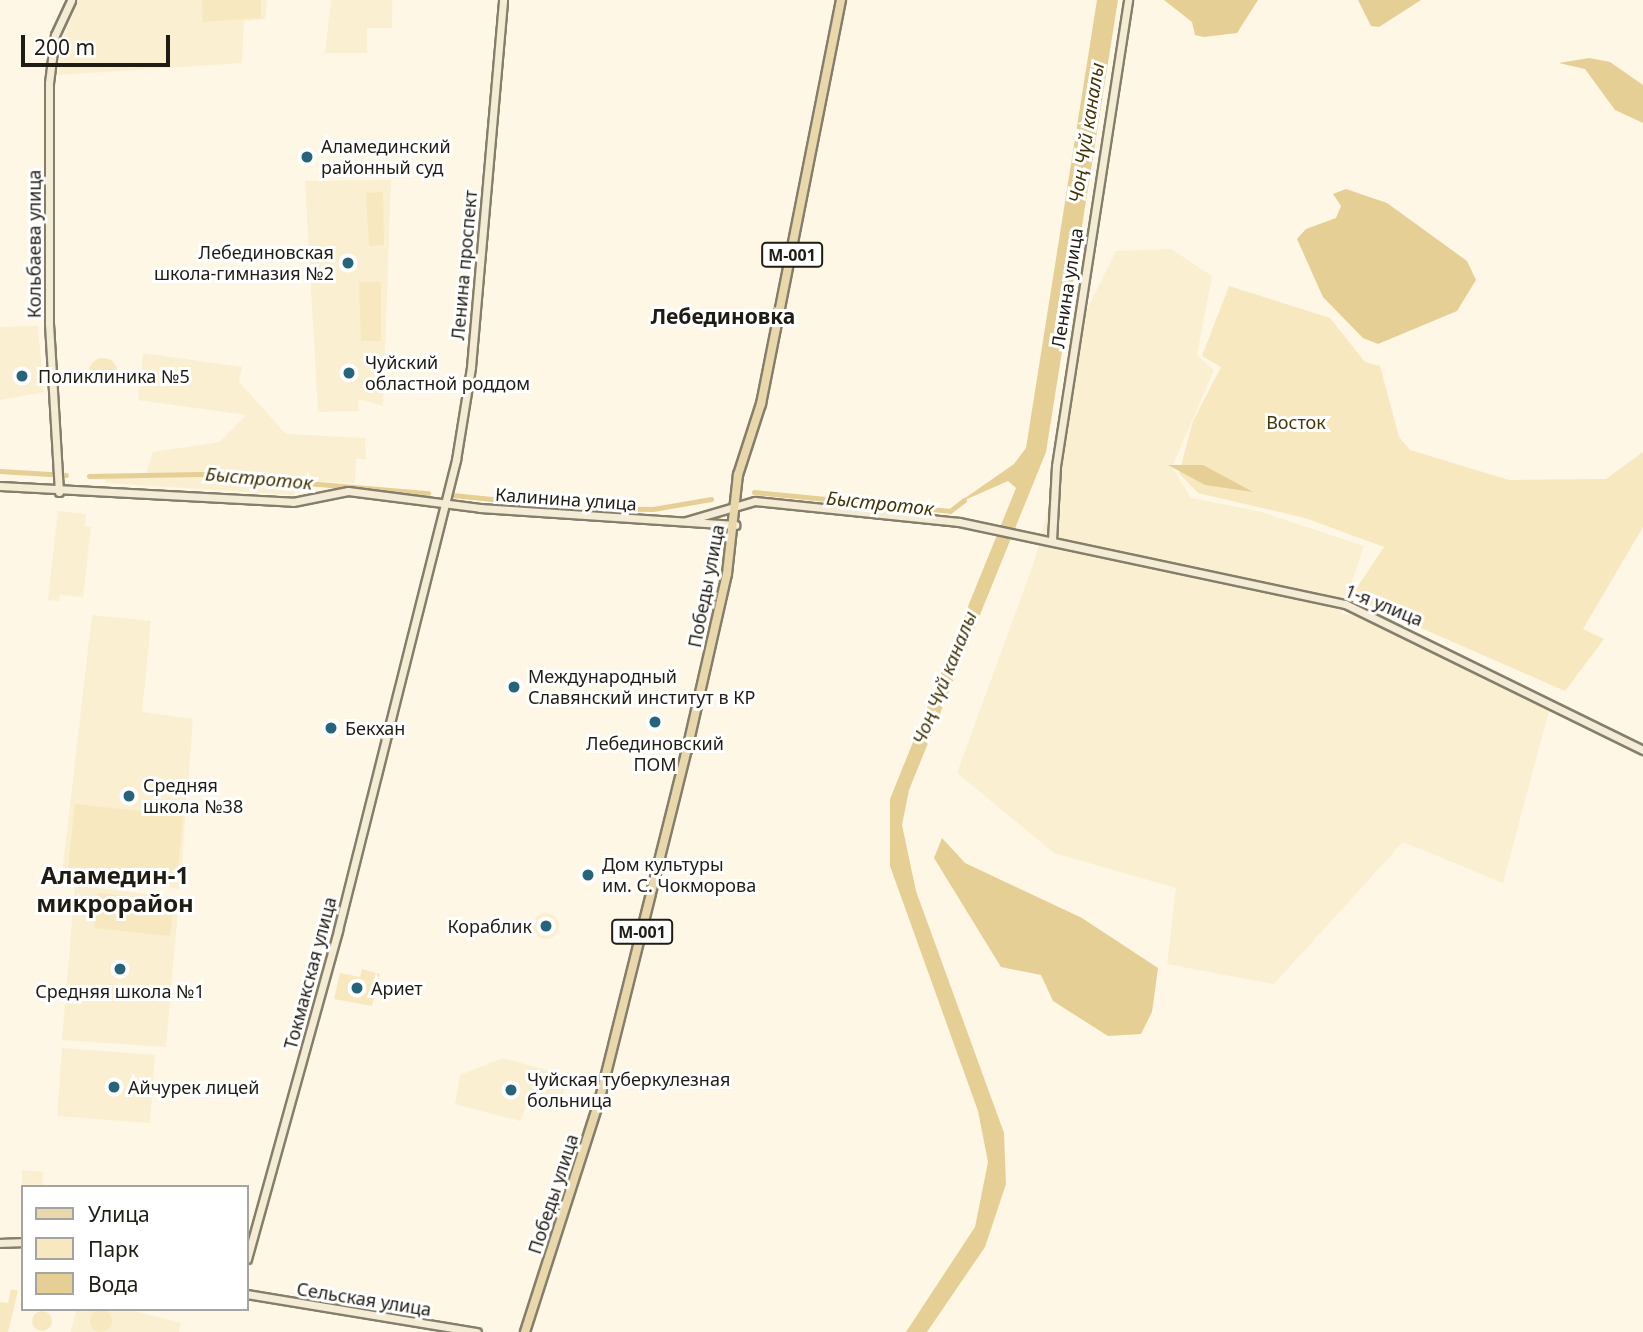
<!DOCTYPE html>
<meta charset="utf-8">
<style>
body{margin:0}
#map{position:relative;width:1643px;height:1332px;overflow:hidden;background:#fef7e5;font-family:"Noto Sans",sans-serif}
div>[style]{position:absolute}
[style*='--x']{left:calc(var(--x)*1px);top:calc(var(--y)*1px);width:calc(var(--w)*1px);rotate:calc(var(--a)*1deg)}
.built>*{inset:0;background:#faefd1}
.round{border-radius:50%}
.green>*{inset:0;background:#f8e8c0}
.water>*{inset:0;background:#e5cf95}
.canal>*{height:5px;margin:-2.5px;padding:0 2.5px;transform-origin:2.5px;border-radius:2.5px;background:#e5cf95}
.roads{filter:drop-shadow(2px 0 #857e6a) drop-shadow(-2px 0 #857e6a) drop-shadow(0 2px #857e6a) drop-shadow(0 -2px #857e6a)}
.secondary>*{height:7px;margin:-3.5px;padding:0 3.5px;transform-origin:3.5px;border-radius:3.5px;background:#f4ecd5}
.primary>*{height:8px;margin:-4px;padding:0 4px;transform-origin:4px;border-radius:4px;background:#e9d8ac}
.dots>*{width:19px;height:19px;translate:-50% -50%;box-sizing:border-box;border:4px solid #fff;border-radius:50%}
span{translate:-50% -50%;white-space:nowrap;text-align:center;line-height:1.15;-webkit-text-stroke:6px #fff;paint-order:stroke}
.shield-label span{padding:2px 5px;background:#fff;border:2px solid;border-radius:5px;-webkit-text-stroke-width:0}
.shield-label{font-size:16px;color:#1f1c14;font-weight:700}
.poi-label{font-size:18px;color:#1f1c14}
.left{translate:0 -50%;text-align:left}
.right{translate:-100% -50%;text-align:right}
.street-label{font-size:18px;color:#1f1c14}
.park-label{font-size:18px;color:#443505}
.water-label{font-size:19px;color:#433404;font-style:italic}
.quarter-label{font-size:21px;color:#1f1c14;font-weight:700}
.district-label{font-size:24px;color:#1f1c14;font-weight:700}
.legend{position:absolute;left:21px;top:1185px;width:228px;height:126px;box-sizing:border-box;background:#fff;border:2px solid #a5a4a1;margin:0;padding:9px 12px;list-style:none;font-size:21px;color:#1f1c14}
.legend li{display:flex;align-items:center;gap:14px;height:35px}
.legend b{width:35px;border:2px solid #a5a4a1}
.scale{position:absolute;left:21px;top:35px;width:149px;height:32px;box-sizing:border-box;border:4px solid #1f1c14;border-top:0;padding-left:9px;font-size:21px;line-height:24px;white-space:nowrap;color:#1f1c14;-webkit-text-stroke:5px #fff;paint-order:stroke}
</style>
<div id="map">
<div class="built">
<i style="clip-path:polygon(79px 0,267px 0,265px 19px,244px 21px,242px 63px,58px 75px,63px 38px)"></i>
<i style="clip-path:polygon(331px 0,392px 0,392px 28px,367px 28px,367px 53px,325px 53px)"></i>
<i style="clip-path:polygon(391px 180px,383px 406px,358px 399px,359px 411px,318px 412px,305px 181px)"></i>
<i style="clip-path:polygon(1171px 249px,1212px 276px,1197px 355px,1214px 370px,1172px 467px,1191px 498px,1258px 511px,1364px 546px,1341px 614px,1361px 616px,1550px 707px,1503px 883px,1403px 842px,1274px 984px,1167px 964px,1176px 888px,1054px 853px,957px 773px,1035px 559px,1059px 467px,1085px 313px,1116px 251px)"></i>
<i style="clip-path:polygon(38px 326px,44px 392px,0 400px,0 327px)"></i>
<i style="clip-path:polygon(143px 353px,242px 367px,239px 382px,286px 434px,365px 438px,366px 459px,356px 459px,355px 483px,146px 473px,153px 452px,220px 442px,246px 415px,138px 400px)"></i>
<i style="clip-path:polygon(196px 476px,296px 483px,294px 495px,106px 483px,104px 478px)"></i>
<i style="clip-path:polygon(58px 511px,86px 514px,85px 526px,91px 527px,83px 597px,60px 595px,59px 601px,48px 600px)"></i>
<i style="clip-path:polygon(92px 615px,151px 621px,142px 712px,193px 719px,180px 889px,62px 874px)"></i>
<i style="clip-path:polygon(75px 885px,179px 898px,166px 1047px,62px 1040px)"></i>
<i class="round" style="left:533px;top:913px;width:26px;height:26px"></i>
<i style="clip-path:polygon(62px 1048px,155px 1055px,150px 1123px,57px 1116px)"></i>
<i style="clip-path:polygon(503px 1058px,568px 1076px,559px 1110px,527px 1105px,520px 1121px,455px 1104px,460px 1075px)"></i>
<i style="clip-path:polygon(22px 1170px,43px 1172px,42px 1187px,23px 1187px,23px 1199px)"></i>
<i style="clip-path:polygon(76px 1309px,127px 1309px,181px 1323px,179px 1332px,71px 1332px)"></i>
</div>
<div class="green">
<i style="clip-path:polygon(202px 0,261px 0,261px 18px,203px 22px)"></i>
<i style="clip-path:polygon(383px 192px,384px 245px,369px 246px,366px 193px)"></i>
<i style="clip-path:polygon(359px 282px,381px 282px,381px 341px,361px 341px)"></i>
<i style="clip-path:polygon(1229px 286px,1330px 318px,1365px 362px,1380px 366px,1399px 437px,1410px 450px,1509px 480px,1606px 479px,1643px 452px,1643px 527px,1583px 629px,1604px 639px,1565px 691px,1359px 601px,1352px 595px,1384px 547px,1305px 518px,1198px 493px,1179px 473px,1193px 421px,1221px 367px,1202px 356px)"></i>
<i class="round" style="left:89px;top:358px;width:28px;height:28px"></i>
<i style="clip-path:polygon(75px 804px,183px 816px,177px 880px,68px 869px)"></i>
<i style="clip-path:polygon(98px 893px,174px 901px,170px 936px,94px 928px)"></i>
<i style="clip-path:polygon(362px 969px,380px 974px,372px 1006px,334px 999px,340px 973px,360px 977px)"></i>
<i style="clip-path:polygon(11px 1289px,18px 1291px,8px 1332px,0 1332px,0 1302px,8px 1303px)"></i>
<i class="round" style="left:90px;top:1310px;width:22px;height:22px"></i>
<i class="round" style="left:32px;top:1311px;width:20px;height:20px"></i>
</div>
<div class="water">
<i style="clip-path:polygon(1097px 0,1118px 0,1046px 452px,909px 790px,902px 825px,916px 891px,1004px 1133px,1006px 1184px,985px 1247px,927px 1332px,906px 1332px,975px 1227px,988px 1162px,978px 1111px,890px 866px,890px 799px,1016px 488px,1008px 481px,958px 503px,1014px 464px,1026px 448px)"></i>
<i style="clip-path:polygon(1164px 0,1258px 0,1237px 33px,1204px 37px,1195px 35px,1192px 22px)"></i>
<i style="clip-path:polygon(1358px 0,1421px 0,1379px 27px,1371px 26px)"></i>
<i style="clip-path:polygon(1589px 58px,1610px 62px,1643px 85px,1643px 123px,1615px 110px,1585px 69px,1559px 63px)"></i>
<i style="clip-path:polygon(1346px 189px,1387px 203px,1467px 261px,1476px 280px,1457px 311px,1378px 344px,1363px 338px,1323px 297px,1297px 239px,1306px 229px,1336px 218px,1341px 206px,1333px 194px)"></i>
<i style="clip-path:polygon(1168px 465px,1203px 465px,1253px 492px,1205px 485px)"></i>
<i style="clip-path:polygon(942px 838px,965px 863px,1082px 918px,1158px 968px,1152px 1012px,1141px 1034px,1108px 1036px,1053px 1001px,1041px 975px,1001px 967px,934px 858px)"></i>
</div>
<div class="canal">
<i style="--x:0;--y:471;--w:66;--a:3.5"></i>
<i style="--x:89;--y:476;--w:111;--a:-1"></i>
<i style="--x:200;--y:474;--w:229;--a:4.8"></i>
<i style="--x:754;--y:492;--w:197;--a:5.5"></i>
<i style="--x:950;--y:511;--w:18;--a:-38"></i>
<i style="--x:452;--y:495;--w:113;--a:5.6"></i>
<i style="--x:582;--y:508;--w:71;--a:0.8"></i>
<i style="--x:653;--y:509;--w:59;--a:-9.8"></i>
</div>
<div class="roads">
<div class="secondary">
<i style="--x:0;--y:486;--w:293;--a:3.1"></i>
<i style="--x:293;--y:502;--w:56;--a:-11.3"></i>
<i style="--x:348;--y:491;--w:133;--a:7.3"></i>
<i style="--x:480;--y:508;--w:256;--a:3.8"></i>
<i style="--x:59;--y:492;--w:169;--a:-93.4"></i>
<i style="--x:49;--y:323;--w:240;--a:-90"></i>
<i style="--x:49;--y:83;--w:48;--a:-82.9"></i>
<i style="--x:55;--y:35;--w:38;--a:-65"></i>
<i style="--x:686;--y:521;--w:72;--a:-16.2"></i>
<i style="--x:755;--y:501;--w:205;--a:5.9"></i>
<i style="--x:959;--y:522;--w:395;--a:12"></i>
<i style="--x:1345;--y:604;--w:332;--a:26.1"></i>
<i style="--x:1052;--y:540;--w:74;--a:-86.9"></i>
<i style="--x:1056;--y:466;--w:472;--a:-81.2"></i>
<i style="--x:0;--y:1243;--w:23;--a:-2"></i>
<i style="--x:247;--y:1259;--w:341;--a:-74.5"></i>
<i style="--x:338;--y:930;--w:485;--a:-75.9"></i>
<i style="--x:456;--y:460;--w:94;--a:-80.8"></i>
<i style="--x:471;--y:367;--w:368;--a:-85"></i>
<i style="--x:247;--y:1294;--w:233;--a:9.4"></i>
</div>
<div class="primary">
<i style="--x:525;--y:1332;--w:246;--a:-72.2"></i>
<i style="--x:600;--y:1098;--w:359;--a:-76"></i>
<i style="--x:687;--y:750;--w:180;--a:-77.2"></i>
<i style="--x:727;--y:574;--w:100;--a:-83.7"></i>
<i style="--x:738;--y:475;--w:75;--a:-72.1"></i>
<i style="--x:761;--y:404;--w:412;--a:-78.8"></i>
</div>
</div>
<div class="dots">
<i style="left:307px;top:157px;background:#26647b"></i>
<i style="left:348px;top:263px;background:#26647b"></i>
<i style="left:349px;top:373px;background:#26647b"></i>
<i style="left:22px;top:376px;background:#26647b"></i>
<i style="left:514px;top:687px;background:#26647b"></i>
<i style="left:655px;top:722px;background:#26647b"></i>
<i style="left:331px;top:728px;background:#26647b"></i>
<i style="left:129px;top:796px;background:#26647b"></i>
<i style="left:588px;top:875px;background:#26647b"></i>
<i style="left:546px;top:926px;background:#26647b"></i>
<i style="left:120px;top:969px;background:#26647b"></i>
<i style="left:357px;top:988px;background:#26647b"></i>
<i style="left:114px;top:1087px;background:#26647b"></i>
<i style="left:511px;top:1090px;background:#26647b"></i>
</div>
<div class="shield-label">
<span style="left:792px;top:255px">М-001</span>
<span style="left:642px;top:932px">М-001</span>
</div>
<div class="poi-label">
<span class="left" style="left:321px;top:157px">Аламединский<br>районный суд</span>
<span class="right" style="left:334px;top:263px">Лебединовская<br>школа-гимназия №2</span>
<span class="left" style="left:365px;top:373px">Чуйский<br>областной роддом</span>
<span class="left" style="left:38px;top:376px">Поликлиника №5</span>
<span class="left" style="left:528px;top:687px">Международный<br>Славянский институт в КР</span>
<span class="left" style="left:345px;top:728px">Бекхан</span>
<span style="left:655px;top:754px">Лебединовский<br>ПОМ</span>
<span class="left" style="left:143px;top:796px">Средняя<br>школа №38</span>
<span class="left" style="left:602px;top:875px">Дом культуры<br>им. С. Чокморова</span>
<span class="right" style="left:532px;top:926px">Кораблик</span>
<span class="left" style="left:371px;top:988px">Ариет</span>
<span style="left:120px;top:991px">Средняя школа №1</span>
<span class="left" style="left:527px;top:1090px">Чуйская туберкулезная<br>больница</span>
<span class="left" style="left:128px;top:1087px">Айчурек лицей</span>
</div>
<div class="street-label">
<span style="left:34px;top:244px;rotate:-90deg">Кольбаева улица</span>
<span style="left:464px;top:265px;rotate:-85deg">Ленина проспект</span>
<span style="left:1067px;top:288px;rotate:-81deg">Ленина улица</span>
<span style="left:566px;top:499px;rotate:4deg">Калинина улица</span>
<span style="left:706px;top:586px;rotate:-79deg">Победы улица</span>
<span style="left:1384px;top:605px;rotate:22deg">1-я улица</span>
<span style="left:310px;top:973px;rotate:-75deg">Токмакская улица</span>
<span style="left:553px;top:1194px;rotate:-72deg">Победы улица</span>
<span style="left:364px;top:1299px;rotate:9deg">Сельская улица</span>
</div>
<div class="park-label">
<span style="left:1296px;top:422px">Восток</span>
</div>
<div class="water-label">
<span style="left:1087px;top:133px;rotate:-81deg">Чоң Чүй каналы</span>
<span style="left:259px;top:479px;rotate:5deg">Быстроток</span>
<span style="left:880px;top:504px;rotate:6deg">Быстроток</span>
<span style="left:945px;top:678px;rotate:-68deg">Чоң Чүй каналы</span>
</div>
<div class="quarter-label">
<span style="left:723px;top:316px">Лебединовка</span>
</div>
<div class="district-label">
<span style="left:115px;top:889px">Аламедин-1<br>микрорайон</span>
</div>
<ul class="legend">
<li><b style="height:9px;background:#e9d8ac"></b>Улица</li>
<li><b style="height:19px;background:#f8e8c0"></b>Парк</li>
<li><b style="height:19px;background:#e5cf95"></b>Вода</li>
</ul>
<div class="scale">200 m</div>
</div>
